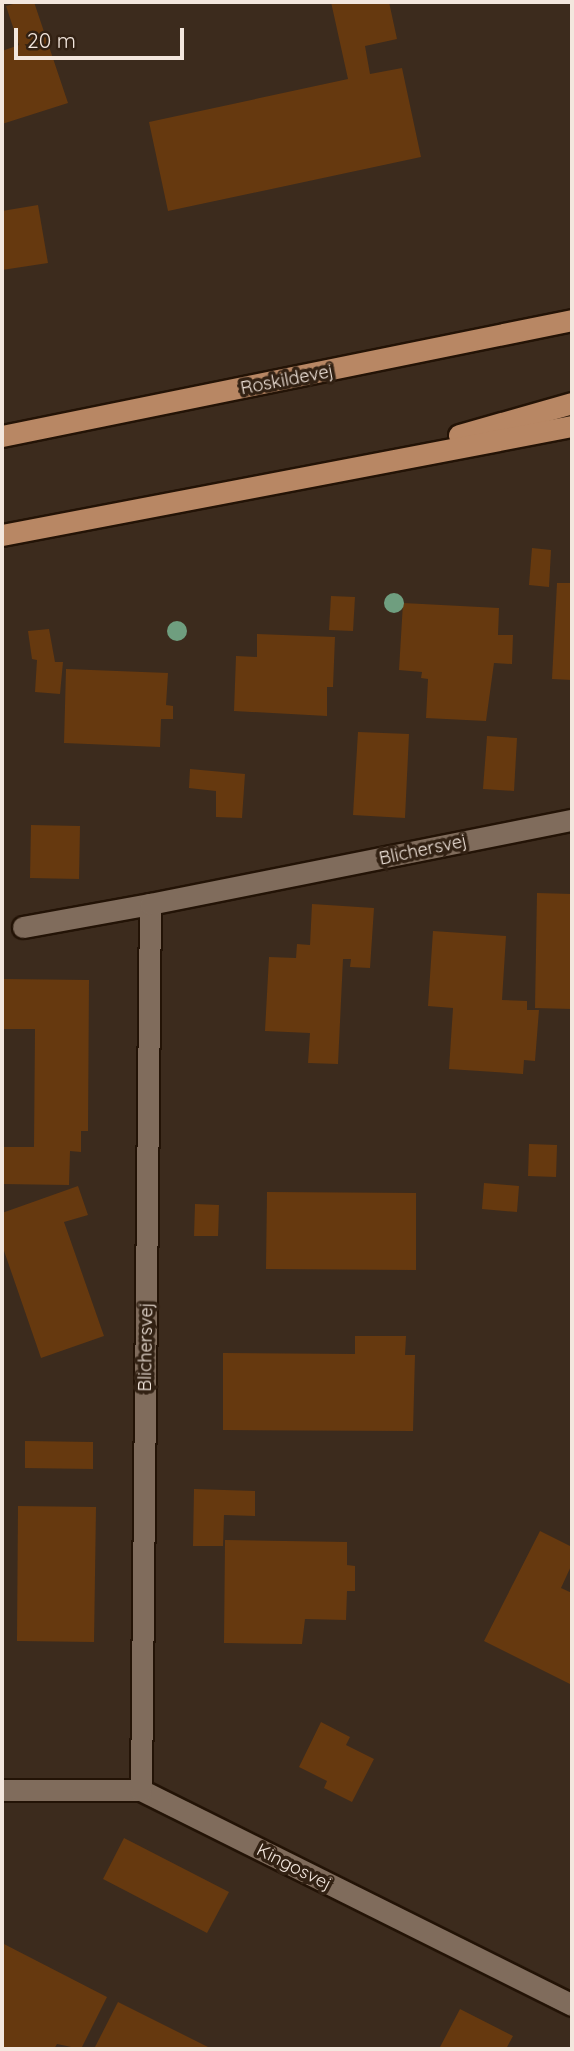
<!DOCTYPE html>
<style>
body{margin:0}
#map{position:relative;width:574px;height:2051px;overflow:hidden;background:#3c2b1d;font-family:Quicksand,sans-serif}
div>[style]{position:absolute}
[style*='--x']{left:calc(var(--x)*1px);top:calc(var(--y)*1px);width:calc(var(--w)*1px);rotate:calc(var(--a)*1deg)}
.building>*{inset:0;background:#66390f}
.roads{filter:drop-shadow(2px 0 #231306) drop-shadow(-2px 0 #231306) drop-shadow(0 2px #231306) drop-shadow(0 -2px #231306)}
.minor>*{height:21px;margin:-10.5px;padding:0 10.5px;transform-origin:10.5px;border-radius:10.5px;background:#806c5c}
.major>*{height:21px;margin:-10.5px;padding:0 10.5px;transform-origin:10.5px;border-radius:10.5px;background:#b88764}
.trees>*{width:20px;height:20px;margin:-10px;border-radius:50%;background:#6f9e7f}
span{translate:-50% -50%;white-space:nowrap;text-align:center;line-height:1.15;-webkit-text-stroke:7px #322113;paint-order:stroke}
.street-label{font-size:18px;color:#f3e7de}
.frame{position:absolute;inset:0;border:4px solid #f3e7de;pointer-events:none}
.scale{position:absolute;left:14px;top:28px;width:170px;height:32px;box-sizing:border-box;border:4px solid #f3e7de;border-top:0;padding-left:9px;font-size:21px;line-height:24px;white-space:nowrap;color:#f3e7de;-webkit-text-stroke:5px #322113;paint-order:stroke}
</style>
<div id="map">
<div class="building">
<i style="clip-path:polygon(20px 2px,34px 2px,68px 103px,2px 124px,2px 51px,19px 45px,6px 6px)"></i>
<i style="clip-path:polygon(331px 2px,389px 2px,397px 39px,365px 46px,370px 74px,402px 68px,421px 157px,168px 211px,149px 122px,348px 79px)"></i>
<i style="clip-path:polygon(38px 205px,48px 263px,2px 270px,2px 211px)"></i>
<i style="clip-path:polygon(532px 548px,551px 550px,549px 587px,529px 585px)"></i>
<i style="clip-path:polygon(557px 583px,572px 583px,572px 680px,552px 679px)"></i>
<i style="clip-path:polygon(331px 596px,355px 597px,353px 631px,329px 630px)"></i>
<i style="clip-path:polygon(403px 603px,499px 608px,498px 635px,513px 635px,512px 664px,494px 663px,486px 721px,426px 718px,428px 679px,421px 678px,422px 672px,399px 670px)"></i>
<i style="clip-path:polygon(49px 629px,55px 662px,63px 662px,60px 694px,35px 692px,37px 660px,32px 659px,28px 631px)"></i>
<i style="clip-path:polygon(257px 634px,335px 637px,333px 687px,327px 687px,327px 716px,234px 711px,236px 656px,257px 657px)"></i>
<i style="clip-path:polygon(66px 669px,168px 673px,166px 705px,173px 706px,173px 719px,161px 719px,160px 747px,64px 743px)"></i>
<i style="clip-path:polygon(358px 732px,409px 734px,405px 818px,353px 815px)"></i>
<i style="clip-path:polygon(487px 736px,517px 738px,514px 791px,483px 789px)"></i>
<i style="clip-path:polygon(190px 769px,245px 774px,242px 818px,216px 817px,216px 791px,189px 788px)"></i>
<i style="clip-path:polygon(31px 825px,80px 826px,79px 879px,30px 878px)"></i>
<i style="clip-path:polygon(537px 893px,572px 894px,572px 1009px,535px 1008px)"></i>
<i style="clip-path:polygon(312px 904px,374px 908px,370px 968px,350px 967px,351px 959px,343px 959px,338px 1064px,308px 1063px,310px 1033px,265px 1031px,269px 957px,296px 958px,297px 944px,310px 945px)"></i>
<i style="clip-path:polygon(433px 931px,506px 936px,502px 1000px,527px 1001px,527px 1010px,539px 1010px,535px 1061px,524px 1060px,523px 1074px,449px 1069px,453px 1008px,428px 1006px)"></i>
<i style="clip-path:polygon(2px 979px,89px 980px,88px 1131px,81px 1131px,81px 1152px,70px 1151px,69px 1185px,2px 1184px,2px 1147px,34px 1147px,35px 1029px,2px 1029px)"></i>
<i style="clip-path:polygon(529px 1144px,557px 1145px,556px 1177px,528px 1176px)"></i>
<i style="clip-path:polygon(484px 1183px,519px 1186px,517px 1212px,482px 1209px)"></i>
<i style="clip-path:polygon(78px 1186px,88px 1215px,64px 1222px,104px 1336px,41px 1358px,2px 1245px,2px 1213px)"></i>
<i style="clip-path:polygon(267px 1192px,416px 1193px,416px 1270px,266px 1269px)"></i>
<i style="clip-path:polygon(195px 1204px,219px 1205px,218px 1236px,194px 1236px)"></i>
<i style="clip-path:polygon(355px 1336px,406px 1336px,405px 1355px,415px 1355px,413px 1431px,223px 1430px,223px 1353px,355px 1354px)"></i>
<i style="clip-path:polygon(25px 1441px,93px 1442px,93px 1469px,25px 1468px)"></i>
<i style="clip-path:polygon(194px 1489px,255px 1491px,255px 1516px,224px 1515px,223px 1546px,193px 1546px)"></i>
<i style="clip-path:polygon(18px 1506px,96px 1507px,94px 1642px,17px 1641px)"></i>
<i style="clip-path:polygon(540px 1531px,572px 1547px,572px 1564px,561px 1588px,572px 1593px,572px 1685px,484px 1641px)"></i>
<i style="clip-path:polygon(225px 1540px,347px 1542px,347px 1565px,355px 1566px,355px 1591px,347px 1591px,346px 1620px,305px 1619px,302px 1644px,224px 1643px)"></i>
<i style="clip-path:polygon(321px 1722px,350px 1737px,346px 1745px,374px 1759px,352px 1802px,324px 1788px,327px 1781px,299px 1767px)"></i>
<i style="clip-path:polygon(124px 1838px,229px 1892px,207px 1933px,103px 1879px)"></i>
<i style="clip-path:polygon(2px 1943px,107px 1997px,81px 2049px,57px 2044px,54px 2049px,2px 2049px)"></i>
<i style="clip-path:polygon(118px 2002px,212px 2049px,94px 2049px)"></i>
<i style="clip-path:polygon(460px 2009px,513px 2036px,506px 2049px,439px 2049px)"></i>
</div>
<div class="roads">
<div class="minor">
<i style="--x:23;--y:927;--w:129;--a:-10.3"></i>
<i style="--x:2;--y:1790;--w:139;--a:0"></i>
<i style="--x:141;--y:1790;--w:482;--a:26.5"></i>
<i style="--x:141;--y:1790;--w:886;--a:-89.42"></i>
<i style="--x:150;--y:904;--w:430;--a:-11.3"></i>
</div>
<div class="major">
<i style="--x:459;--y:435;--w:117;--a:-15.8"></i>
<i style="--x:2;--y:436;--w:582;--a:-11.5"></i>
<i style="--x:2;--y:535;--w:580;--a:-10.83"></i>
</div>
</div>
<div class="trees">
<i style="left:394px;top:603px"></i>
<i style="left:177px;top:631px"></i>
</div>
<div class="street-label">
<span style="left:287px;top:380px;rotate:-11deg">Roskildevej</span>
<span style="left:423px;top:850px;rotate:-12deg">Blichersvej</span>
<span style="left:146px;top:1347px;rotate:-89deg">Blichersvej</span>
<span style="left:294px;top:1867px;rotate:27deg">Kingosvej</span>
</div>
<div class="frame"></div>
<div class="scale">20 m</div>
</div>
